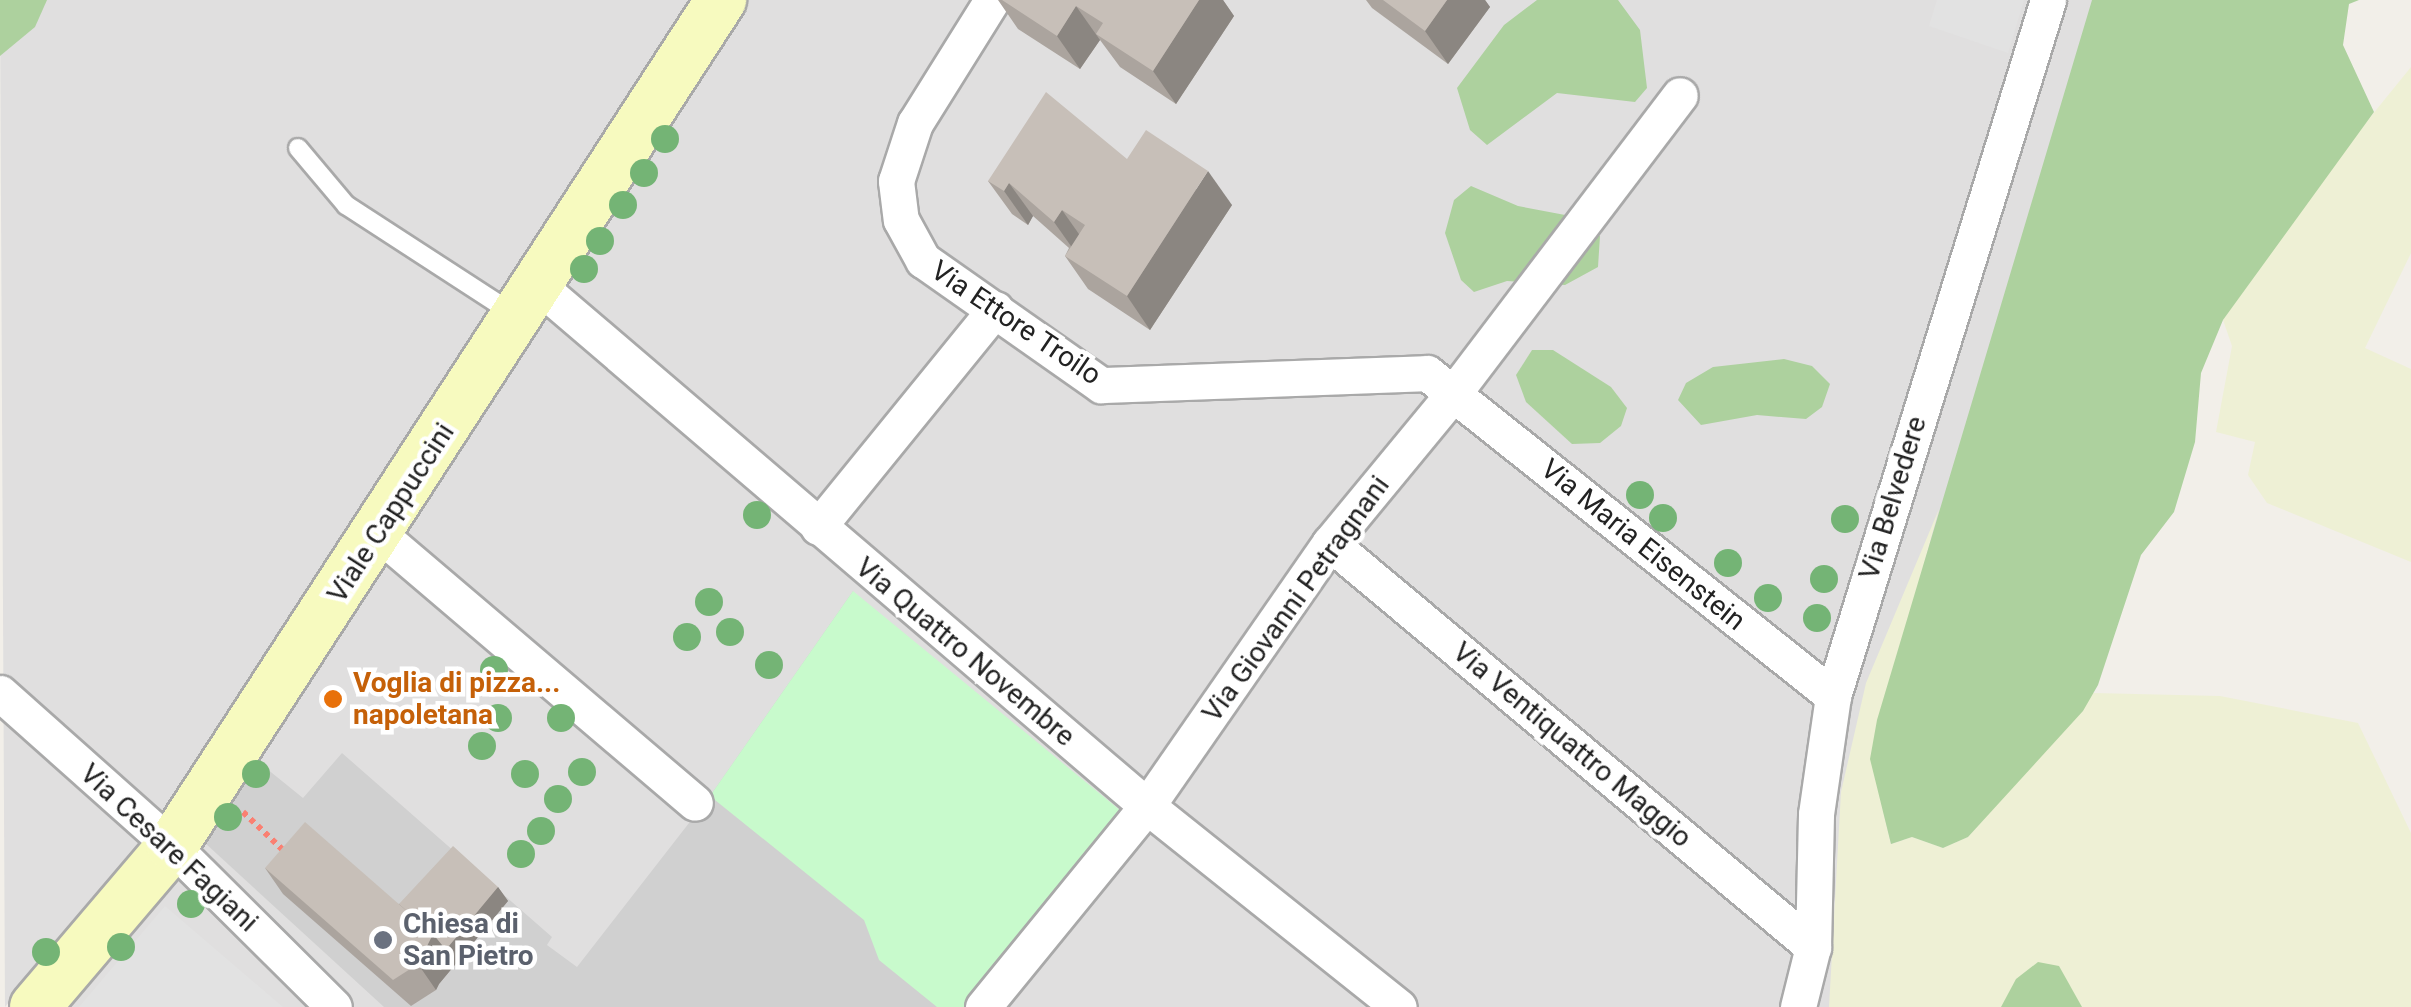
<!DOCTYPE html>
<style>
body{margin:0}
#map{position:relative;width:2411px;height:1007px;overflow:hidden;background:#f2efe9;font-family:Roboto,sans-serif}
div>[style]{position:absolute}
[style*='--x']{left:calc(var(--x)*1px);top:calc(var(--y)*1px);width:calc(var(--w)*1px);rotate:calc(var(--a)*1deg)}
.residential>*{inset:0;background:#e0dfdf}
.religious>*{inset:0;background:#d0d0d0}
.farmland>*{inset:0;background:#eef0d5}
.forest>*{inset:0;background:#add19e}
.park>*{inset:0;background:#c8facc}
.parking>*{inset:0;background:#e2e2e2}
.path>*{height:6px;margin-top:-3px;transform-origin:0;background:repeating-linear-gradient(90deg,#fa8072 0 5px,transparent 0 10px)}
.roads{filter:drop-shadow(2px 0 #a9a9a9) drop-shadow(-2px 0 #a9a9a9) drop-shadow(0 2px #a9a9a9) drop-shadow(0 -2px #a9a9a9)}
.lane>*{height:18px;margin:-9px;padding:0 9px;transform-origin:9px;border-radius:9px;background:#fff}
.street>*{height:35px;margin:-17.5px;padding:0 17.5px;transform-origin:17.5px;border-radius:17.5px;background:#fff}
.secondary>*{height:50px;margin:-25px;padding:0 25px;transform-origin:25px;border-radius:25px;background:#f7fabf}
.trees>*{width:28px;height:28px;margin:-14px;border-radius:50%;background:#74b475}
.wall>*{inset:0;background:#aba49e}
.shaded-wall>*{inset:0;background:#8b8681}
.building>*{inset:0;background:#c7bfb8}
.dots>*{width:28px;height:28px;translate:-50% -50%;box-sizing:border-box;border:5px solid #fff;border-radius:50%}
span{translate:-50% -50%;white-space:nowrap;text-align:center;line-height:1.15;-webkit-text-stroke:9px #fff;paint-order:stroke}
.street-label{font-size:28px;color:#222}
.food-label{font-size:28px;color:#c56008;font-weight:700}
.left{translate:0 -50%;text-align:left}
.worship-label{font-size:28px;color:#5b616d;font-weight:700}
</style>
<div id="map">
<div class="residential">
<i style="clip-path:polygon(0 0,701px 0,176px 804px,5px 1007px)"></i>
<i style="clip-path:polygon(748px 0,2110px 0,1862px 1007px,59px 1007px,631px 187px)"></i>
</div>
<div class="religious">
<i style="clip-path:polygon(853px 591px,967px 1007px,384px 1007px,205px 843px,251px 756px,303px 798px,342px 753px,552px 937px,547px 945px,577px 967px,710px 796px)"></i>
</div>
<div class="farmland">
<i style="clip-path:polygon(2411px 67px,2411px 253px,2365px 348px,2411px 369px,2411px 562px,2267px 503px,2248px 475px,2255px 442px,2216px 432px,2232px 346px,2223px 320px,2329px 168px)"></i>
<i style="clip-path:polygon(1939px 509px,1871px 759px,1891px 844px,1912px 837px,1943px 848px,1968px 837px,2093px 693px,2220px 696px,2358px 723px,2411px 833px,2411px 1007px,1829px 1007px,1841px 792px,1866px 683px)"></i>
</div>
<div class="forest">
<i style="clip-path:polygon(0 0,47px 0,35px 27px,0 56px)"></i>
<i style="clip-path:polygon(1537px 0,1618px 0,1640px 30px,1647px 88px,1635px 102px,1557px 93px,1487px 145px,1470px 130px,1457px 88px,1504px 25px)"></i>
<i style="clip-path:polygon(2092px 0,2359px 0,2349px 4px,2343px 45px,2374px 112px,2223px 320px,2201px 373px,2195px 442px,2174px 512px,2141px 555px,2098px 685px,2083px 711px,1968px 837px,1943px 848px,1912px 837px,1891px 844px,1870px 759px,1877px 720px)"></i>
<i style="clip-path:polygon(1471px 186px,1518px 206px,1581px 218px,1600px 236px,1598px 267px,1565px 285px,1507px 281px,1474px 292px,1461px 280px,1445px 233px,1454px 200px)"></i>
<i style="clip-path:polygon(1532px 350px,1553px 350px,1611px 387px,1627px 408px,1621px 426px,1600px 443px,1572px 444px,1526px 402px,1516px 375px)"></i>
<i style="clip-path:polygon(1784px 359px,1812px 366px,1830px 384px,1822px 407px,1806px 419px,1757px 415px,1701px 425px,1678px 400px,1686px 383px,1713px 367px)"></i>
<i style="clip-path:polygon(2038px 962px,2059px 966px,2082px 1007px,2001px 1007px,2016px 979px)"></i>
</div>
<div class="park">
<i style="clip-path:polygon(853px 591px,1121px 811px,967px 1007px,937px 1007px,879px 960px,864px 920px,710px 796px)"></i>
</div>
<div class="parking">
<i style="clip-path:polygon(1937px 0,2024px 0,2008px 53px,1929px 26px)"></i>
<i style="clip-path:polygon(165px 906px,283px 1007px,79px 1007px)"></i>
</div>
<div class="path">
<i style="--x:243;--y:812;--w:58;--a:43.6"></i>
</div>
<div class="roads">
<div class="lane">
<i style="--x:298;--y:148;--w:75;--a:49.9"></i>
<i style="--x:346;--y:205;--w:200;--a:33"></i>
</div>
<div class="street">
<i style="--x:992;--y:0;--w:145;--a:122"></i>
<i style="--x:915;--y:123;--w:61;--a:108.1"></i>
<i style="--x:896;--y:181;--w:39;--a:83"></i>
<i style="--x:901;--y:220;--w:46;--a:61.2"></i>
<i style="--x:923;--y:260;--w:218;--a:35.1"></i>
<i style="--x:1101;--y:385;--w:326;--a:-2.1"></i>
<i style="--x:1427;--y:373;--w:519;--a:38.5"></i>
<i style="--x:540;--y:287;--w:799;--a:40.53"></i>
<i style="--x:1147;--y:806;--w:322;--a:38.6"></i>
<i style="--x:818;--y:527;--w:281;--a:-50.9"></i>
<i style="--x:378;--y:533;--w:416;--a:40.4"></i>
<i style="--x:1330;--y:543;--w:630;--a:39.91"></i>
<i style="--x:0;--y:693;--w:230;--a:41.7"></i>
<i style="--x:172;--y:846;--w:228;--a:44.8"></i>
<i style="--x:983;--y:1007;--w:259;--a:-50.8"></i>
<i style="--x:1147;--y:806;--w:320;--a:-55.2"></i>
<i style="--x:1330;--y:543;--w:193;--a:-50.5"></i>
<i style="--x:1453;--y:394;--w:375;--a:-52.8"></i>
<i style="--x:1798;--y:1007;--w:62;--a:-76"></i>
<i style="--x:1813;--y:947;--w:133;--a:-88.7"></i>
<i style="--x:1816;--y:814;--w:119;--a:-81.8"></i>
<i style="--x:1833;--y:696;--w:728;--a:-72.83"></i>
</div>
<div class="secondary">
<i style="--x:35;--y:1007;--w:211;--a:-49.6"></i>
<i style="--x:172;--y:846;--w:1009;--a:-57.02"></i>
</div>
</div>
<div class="trees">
<i style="left:665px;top:139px"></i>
<i style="left:644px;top:173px"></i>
<i style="left:623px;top:205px"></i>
<i style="left:600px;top:241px"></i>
<i style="left:584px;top:269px"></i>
<i style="left:1640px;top:495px"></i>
<i style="left:757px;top:515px"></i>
<i style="left:1663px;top:518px"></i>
<i style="left:1845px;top:519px"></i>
<i style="left:1728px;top:563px"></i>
<i style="left:1824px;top:579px"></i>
<i style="left:1768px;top:598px"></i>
<i style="left:709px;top:602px"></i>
<i style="left:1817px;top:618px"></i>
<i style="left:730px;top:632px"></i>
<i style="left:687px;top:637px"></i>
<i style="left:769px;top:665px"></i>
<i style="left:494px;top:670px"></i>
<i style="left:498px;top:718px"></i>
<i style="left:561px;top:718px"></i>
<i style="left:482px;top:746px"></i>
<i style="left:582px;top:772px"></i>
<i style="left:256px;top:774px"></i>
<i style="left:525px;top:774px"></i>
<i style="left:558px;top:799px"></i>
<i style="left:228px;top:817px"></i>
<i style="left:541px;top:831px"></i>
<i style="left:521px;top:854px"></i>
<i style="left:191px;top:904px"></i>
<i style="left:121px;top:947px"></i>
<i style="left:46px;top:952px"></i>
</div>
<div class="wall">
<i style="clip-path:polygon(998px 0,1223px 0,1234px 16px,1176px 104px,1120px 67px,1100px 40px,1080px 69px,1018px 29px)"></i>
<i style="clip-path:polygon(1366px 0,1485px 0,1490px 7px,1448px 64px,1372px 8px)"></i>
<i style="clip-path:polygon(1127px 159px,1232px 205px,1150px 330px,1088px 289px,1065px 256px,1069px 248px,1033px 216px,1028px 225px,1012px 214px,988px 181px)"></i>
<i style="clip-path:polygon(265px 868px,399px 904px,498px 887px,508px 901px,439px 984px,436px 990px,411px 1006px,283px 894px)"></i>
</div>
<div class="shaded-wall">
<i style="clip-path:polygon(1199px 0,1223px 0,1234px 16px,1176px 104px,1153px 71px)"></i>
<i style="clip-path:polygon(1447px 0,1485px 0,1490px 7px,1448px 64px,1425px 31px)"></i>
<i style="clip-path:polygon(1076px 6px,1100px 40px,1080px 69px,1057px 36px)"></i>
<i style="clip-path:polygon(1208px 171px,1232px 205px,1150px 330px,1127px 296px)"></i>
<i style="clip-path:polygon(1009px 183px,1033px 216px,1028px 225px,1004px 191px)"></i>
<i style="clip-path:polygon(1062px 210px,1086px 244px,1078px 256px,1054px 222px)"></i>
<i style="clip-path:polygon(498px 887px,508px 901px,439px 984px,436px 990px,418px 964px,433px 934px)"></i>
</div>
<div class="building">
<i style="clip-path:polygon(1002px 0,1199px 0,1153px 71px,1096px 34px,1103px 23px,1076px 6px,1057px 36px)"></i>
<i style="clip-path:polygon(1383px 0,1447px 0,1425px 31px)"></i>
<i style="clip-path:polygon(1046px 92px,1127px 159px,1146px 130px,1208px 171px,1127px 296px,1065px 256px,1085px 225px,1062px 210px,1054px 222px,1009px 183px,1004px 191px,988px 181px)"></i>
<i style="clip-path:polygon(305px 822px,433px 934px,418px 964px,393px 980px,265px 868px)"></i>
<i style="clip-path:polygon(453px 846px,498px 887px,429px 970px,442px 945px,433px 934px,399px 904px)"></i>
</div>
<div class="dots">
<i style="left:333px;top:699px;background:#e8710a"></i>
<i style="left:383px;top:940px;background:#6b7280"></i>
</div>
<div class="street-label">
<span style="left:1016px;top:323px;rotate:34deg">Via Ettore Troilo</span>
<span style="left:1893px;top:498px;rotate:-73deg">Via Belvedere</span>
<span style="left:391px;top:513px;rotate:-57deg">Viale Cappuccini</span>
<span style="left:1643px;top:545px;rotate:39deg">Via Maria Eisenstein</span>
<span style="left:1296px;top:599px;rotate:-54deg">Via Giovanni Petragnani</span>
<span style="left:965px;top:652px;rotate:40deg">Via Quattro Novembre</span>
<span style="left:1572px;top:745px;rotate:40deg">Via Ventiquattro Maggio</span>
<span style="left:169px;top:848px;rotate:43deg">Via Cesare Fagiani</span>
</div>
<div class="food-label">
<span class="left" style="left:353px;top:699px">Voglia di pizza...<br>napoletana</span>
</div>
<div class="worship-label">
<span class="left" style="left:403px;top:940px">Chiesa di<br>San Pietro</span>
</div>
</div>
